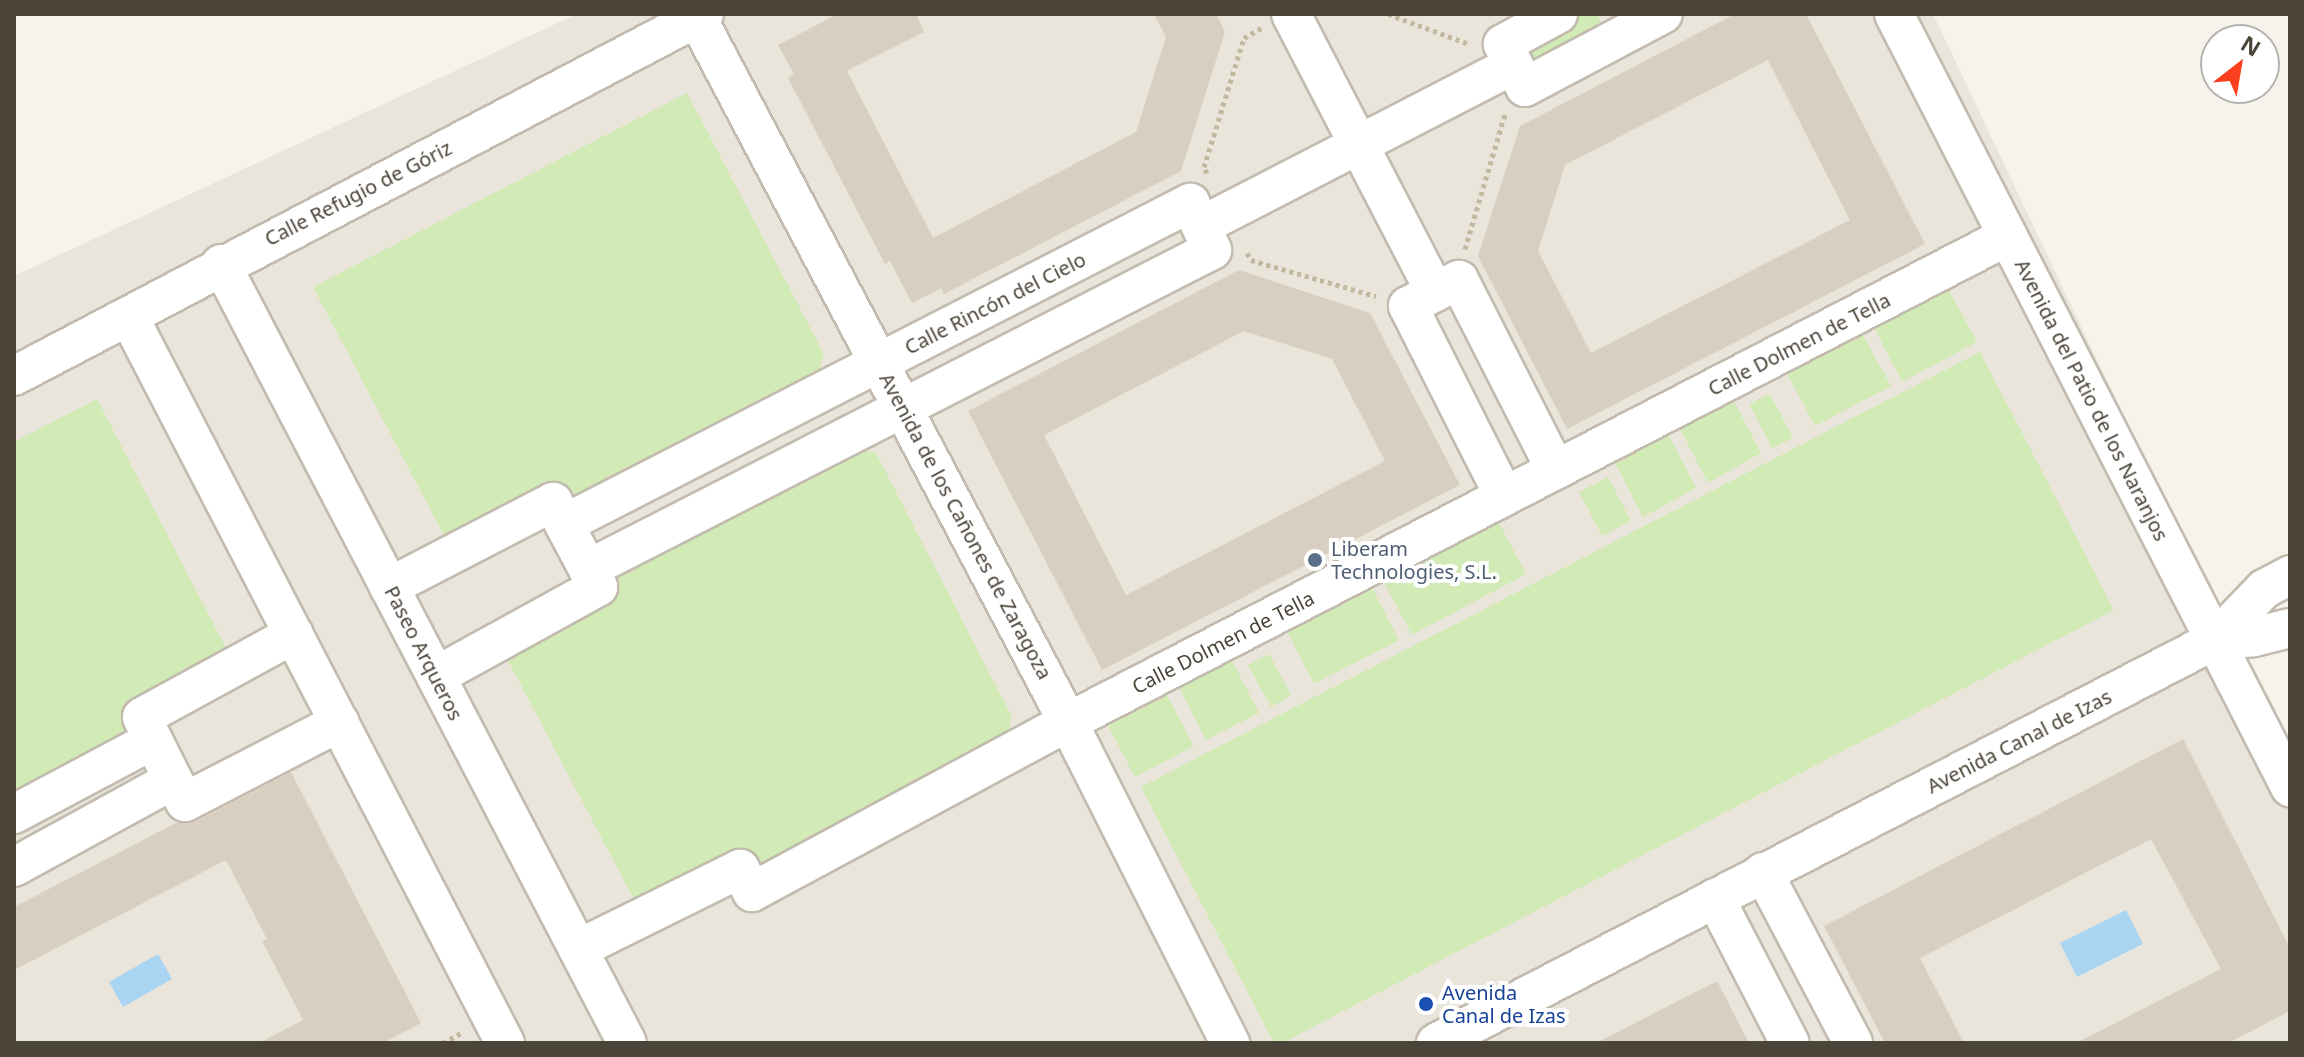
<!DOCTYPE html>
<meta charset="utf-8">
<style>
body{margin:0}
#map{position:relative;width:2304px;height:1057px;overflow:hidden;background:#f6f3ec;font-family:"Noto Sans",sans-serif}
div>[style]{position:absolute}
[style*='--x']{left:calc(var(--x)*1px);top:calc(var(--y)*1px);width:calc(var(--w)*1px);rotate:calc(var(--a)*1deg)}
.residential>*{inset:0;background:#eae5da}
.green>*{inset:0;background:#d2eab5}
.water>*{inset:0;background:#a9d4f2}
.building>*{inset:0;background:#d8cfc1}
.path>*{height:5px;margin-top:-2.5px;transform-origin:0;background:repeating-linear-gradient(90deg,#c4b79f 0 4px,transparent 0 8px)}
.roads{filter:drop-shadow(2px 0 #c2bbae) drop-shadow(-2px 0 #c2bbae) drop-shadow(0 2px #c2bbae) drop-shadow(0 -2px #c2bbae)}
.minor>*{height:38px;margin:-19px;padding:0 19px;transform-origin:19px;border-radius:19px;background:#fff}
.dots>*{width:22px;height:22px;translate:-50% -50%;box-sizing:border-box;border:4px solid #fff;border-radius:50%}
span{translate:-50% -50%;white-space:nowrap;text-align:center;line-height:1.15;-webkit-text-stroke:8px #fff;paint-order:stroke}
.street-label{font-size:20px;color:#4b4439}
.service-label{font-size:20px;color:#4e5e75}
.left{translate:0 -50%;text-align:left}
.transit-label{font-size:20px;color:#164399}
.frame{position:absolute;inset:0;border:16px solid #4b4439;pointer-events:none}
.north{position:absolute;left:2200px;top:24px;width:80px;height:80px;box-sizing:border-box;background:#fff;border:2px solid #b7b4b0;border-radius:50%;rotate:31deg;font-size:22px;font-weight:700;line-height:32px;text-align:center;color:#4b4439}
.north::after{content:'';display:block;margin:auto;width:28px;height:36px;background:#fc3f1d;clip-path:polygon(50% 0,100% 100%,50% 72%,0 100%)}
</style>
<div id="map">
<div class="residential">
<i style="clip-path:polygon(577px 14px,1933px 14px,2245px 672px,2290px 745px,2290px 1043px,14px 1043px,14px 276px)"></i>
</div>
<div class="green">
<i style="clip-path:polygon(1579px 14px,1597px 14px,1603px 27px,1531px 65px,1520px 44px)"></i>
<i style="clip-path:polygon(687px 93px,824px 354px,816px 382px,568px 510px,448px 543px,313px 287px)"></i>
<i style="clip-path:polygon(1945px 283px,1977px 342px,1902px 382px,1871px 321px)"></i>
<i style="clip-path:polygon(1859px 328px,1891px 386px,1815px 426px,1783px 366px)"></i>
<i style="clip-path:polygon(1980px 352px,2114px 610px,1282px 1043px,1274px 1043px,1141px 787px)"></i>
<i style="clip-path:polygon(1730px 394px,1761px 453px,1708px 483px,1676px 421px)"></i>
<i style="clip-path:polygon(1770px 394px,1793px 438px,1772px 448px,1749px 404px)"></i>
<i style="clip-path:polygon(97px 399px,230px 656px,124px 712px,134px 734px,14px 797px,14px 442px)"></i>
<i style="clip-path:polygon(1665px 428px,1696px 488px,1643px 517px,1611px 455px)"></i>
<i style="clip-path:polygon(850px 447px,876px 453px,1012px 717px,1004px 745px,756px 872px,639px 909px,504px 653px,601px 575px)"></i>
<i style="clip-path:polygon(1608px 477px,1631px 521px,1602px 536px,1579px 492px)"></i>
<i style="clip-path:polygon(1495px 515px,1526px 574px,1412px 635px,1380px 575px)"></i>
<i style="clip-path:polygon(1369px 582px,1399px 640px,1314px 684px,1284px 626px)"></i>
<i style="clip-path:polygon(1228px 653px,1259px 713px,1206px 740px,1175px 680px)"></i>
<i style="clip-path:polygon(1269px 654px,1291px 695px,1271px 707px,1248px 665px)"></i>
<i style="clip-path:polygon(1163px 688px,1194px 746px,1135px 777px,1104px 718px)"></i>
</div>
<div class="water">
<i style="clip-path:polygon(2126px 910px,2143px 944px,2077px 977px,2060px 943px)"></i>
<i style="clip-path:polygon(158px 954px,172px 979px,123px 1007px,109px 982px)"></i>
</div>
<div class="building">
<i style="clip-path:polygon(838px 14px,916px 14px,924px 32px,847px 71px,933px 238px,1136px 132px,1166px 37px,1154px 14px,1216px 14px,1225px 32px,1181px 171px,944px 294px,941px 288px,912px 303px,890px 261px,885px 264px,788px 78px,794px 74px,778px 45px)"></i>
<i style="clip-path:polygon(evenodd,1735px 14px,1806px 14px,1925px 244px,1567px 429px,1478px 256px,1520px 126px,1735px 14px,1768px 60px,1850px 220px,1591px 353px,1538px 251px,1565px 165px,1768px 60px)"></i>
<i style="clip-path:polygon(evenodd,1239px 270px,1370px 313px,1460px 485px,1102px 670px,968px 411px,1239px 270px,1244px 331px,1332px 359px,1385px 461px,1126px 595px,1044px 435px,1244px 331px)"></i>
<i style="clip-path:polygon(2183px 739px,2290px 948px,2290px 1011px,2228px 1043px,2076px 1043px,2221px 969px,2151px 839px,1920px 958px,1964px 1043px,1885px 1043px,1824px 926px)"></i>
<i style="clip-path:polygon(291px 772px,421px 1023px,383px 1043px,259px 1043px,303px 1020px,262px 941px,267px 939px,226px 860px,14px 970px,14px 907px,178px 822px,195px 822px)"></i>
<i style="clip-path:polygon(1717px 981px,1749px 1043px,1596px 1043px)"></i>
</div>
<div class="path">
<i style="--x:1388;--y:14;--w:86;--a:20.3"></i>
<i style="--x:1207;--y:173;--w:7;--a:-117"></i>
<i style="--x:1204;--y:167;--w:135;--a:-72.8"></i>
<i style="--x:1244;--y:38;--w:20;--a:-30"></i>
<i style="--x:1465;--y:249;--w:141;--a:-73.5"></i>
<i style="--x:1247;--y:253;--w:8;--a:60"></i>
<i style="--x:1251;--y:260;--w:130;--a:16.1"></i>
<i style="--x:443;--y:1043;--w:23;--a:-29"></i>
</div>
<div class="roads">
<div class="minor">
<i style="--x:695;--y:14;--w:800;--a:62.22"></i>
<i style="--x:1068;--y:722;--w:360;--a:63.2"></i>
<i style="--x:1291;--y:14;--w:313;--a:62.6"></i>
<i style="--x:1558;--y:14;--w:63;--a:151.4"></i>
<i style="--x:1503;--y:44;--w:48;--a:62.9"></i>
<i style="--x:1525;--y:87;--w:156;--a:-27.9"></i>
<i style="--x:1894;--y:14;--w:869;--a:62.87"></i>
<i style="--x:1190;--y:203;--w:52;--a:64.9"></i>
<i style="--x:1212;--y:250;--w:701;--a:152.92"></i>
<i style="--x:588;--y:569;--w:51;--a:-118.1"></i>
<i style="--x:564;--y:524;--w:704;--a:-27.15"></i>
<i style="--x:1201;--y:226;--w:351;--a:-27.3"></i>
<i style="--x:221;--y:264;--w:878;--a:62.47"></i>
<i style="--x:129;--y:317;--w:818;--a:62.62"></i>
<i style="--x:14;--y:376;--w:779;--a:-27.68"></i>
<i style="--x:1504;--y:496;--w:213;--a:-116.8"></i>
<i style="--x:1408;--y:306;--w:30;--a:-27"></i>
<i style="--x:1435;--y:292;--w:27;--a:-27"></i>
<i style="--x:1459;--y:280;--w:213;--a:63"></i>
<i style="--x:389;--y:587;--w:185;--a:-27.4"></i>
<i style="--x:553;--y:502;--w:25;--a:63"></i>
<i style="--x:2215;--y:640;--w:39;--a:-4"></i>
<i style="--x:2254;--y:637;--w:37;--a:-14"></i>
<i style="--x:436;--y:676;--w:185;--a:-28.8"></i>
<i style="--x:598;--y:587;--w:21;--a:-119"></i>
<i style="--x:153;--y:740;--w:25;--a:-116"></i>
<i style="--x:142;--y:717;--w:173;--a:-28.6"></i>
<i style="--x:173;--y:780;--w:25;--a:61"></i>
<i style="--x:185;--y:802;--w:174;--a:-27.3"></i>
<i style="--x:14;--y:814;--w:157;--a:-28"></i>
<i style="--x:153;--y:740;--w:45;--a:63.4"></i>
<i style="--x:173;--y:780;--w:181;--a:151.3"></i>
<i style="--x:1763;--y:872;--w:193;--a:62.2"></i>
<i style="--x:1715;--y:898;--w:163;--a:62.7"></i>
<i style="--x:578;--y:949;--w:181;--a:-26.3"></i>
<i style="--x:740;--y:869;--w:26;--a:62"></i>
<i style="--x:752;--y:892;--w:359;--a:-28.3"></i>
<i style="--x:1068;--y:722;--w:1058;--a:-27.34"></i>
<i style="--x:1436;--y:1043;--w:877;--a:-27.35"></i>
<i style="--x:2215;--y:640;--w:71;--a:-46.1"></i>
<i style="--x:2264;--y:589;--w:30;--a:-28"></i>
</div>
</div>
<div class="dots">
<i style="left:1315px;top:560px;background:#5c6f8a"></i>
<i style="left:1426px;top:1004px;background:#1a4fb4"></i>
</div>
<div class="street-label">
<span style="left:358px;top:193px;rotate:-27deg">Calle Refugio de Góriz</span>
<span style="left:995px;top:303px;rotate:-27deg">Calle Rincón del Cielo</span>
<span style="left:1799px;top:344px;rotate:-27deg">Calle Dolmen de Tella</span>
<span style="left:2092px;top:400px;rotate:63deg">Avenida del Patio de los Naranjos</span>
<span style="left:966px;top:526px;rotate:62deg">Avenida de los Cañones de Zaragoza</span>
<span style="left:1223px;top:642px;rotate:-27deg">Calle Dolmen de Tella</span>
<span style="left:424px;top:653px;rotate:63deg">Paseo Arqueros</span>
<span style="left:2019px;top:741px;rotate:-27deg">Avenida Canal de Izas</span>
</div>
<div class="service-label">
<span class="left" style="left:1331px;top:560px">Liberam<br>Technologies, S.L.</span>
</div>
<div class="transit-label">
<span class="left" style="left:1442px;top:1004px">Avenida<br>Canal de Izas</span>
</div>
<div class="frame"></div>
<div class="north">N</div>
</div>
